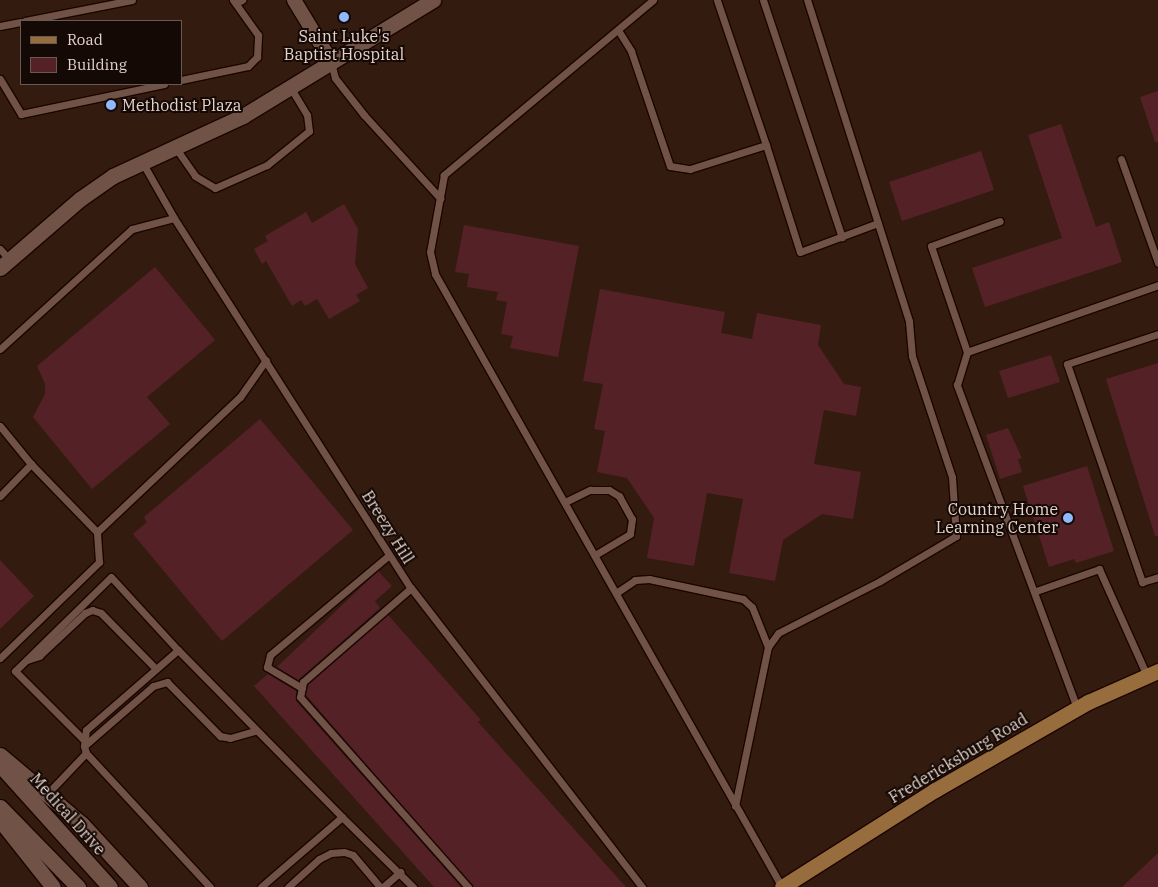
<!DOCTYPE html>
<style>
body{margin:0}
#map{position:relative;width:1158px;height:887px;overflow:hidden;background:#341b10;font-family:"IBM Plex Serif",serif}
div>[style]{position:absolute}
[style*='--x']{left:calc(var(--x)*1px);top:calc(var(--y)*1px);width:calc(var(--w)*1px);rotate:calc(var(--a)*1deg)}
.building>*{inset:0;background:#542127}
.roads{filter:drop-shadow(1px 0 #1b0500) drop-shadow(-1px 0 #1b0500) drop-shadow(0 1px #1b0500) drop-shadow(0 -1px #1b0500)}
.service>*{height:7px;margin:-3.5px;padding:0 3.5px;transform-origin:3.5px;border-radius:3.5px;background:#705246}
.minor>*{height:14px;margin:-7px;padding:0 7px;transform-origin:7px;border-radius:7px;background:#705246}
.tertiary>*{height:15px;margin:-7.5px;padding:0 7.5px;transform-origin:7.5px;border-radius:7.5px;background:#705246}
.primary>*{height:15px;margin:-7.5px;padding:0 7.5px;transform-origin:7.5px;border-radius:7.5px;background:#986d3e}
.dots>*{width:14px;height:14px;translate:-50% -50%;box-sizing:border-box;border:2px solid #140905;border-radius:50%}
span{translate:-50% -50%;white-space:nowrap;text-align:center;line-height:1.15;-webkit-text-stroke:4px #140905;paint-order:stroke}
.poi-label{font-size:16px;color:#e4d2cb}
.left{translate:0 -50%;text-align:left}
.right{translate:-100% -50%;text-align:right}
.street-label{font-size:16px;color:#e4d2cb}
.legend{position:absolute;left:20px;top:20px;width:162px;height:65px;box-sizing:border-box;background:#140905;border:1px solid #675954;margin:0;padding:6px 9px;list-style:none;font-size:15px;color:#e4d2cb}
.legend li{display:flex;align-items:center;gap:10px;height:25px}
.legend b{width:25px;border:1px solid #675954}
</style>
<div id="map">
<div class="building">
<i style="clip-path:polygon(1158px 91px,1158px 142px,1155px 142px,1140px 97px)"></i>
<i style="clip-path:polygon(1061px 124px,1096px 227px,1109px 222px,1122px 262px,985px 307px,972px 268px,1062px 238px,1028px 135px)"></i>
<i style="clip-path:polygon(981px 151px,994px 190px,902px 221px,889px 182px)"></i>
<i style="clip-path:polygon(344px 204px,358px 229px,355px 264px,368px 288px,356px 295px,360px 301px,329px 319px,317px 299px,305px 306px,301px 300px,292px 306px,266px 261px,262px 264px,254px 249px,268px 241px,265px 236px,306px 212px,312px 223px)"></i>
<i style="clip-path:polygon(464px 225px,579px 246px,558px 357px,510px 348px,513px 336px,501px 334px,507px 302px,496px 300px,498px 292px,467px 287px,469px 274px,455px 272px)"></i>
<i style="clip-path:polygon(155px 267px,215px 340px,147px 397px,170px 424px,92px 489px,33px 417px,45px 394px,45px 384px,37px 366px)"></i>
<i style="clip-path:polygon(600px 289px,725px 312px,721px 333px,752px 339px,757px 313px,821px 325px,818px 345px,844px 384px,861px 387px,856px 416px,824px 410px,814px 464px,861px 472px,853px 519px,822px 514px,783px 540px,775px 581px,729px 573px,743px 499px,707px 493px,694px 566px,647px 558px,654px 518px,627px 478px,597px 472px,605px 431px,594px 429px,603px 384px,583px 381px)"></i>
<i style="clip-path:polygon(1051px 355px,1060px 382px,1008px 398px,999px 371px)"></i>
<i style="clip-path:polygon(1158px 363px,1158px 536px,1155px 536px,1106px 379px)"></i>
<i style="clip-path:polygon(260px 419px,353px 530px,222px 641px,133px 534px,147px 522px,144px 517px)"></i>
<i style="clip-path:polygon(1008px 428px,1022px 458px,1018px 459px,1022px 472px,1000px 479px,986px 435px)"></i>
<i style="clip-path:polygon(1087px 466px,1114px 551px,1076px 563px,1074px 559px,1049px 567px,1023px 486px)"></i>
<i style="clip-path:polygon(0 560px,34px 596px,0 629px)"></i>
<i style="clip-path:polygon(378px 571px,392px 586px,375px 601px,380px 608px,298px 680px,277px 667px)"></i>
<i style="clip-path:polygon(388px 615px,481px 720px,478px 722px,626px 887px,473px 887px,306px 695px,308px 685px)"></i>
<i style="clip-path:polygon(268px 674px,296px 691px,296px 701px,461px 887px,434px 887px,254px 686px)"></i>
<i style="clip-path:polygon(1158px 853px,1158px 887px,1122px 887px)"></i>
</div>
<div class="roads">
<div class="service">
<i style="--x:653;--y:0;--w:273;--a:140.1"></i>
<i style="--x:444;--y:175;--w:78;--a:100.3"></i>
<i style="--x:430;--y:252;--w:23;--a:77"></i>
<i style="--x:435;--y:274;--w:704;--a:60.49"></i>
<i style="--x:763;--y:0;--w:250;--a:71.6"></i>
<i style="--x:236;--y:3;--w:7;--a:-27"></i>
<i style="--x:25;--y:21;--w:109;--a:-11.1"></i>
<i style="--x:0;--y:26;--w:21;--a:-11"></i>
<i style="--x:618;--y:30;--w:25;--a:58"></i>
<i style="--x:631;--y:51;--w:121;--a:71.3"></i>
<i style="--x:670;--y:166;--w:20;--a:9"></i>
<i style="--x:690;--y:169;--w:80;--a:-17.5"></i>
<i style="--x:766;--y:145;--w:153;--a:-108.7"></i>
<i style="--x:331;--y:62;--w:16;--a:76"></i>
<i style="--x:335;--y:78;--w:47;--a:51.9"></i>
<i style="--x:364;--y:115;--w:113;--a:47.5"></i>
<i style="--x:0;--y:79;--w:41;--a:59"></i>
<i style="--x:21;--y:114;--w:146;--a:-11.8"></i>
<i style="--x:181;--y:80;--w:68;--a:-11.8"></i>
<i style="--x:248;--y:66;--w:13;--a:-45"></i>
<i style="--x:257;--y:57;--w:22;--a:-87"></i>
<i style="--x:258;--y:35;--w:43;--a:-125.5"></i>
<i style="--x:766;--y:145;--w:112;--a:72.4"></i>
<i style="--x:800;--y:252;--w:83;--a:-20.4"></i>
<i style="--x:175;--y:147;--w:35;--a:55"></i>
<i style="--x:195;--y:176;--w:23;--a:31"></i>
<i style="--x:215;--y:188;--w:57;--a:-23.9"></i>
<i style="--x:267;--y:165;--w:54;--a:-39"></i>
<i style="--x:309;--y:131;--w:16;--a:-97"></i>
<i style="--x:307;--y:115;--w:31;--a:-121"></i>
<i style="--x:1121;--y:159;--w:110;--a:70.4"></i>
<i style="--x:142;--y:162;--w:64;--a:60.3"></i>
<i style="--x:174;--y:218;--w:439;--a:57.4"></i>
<i style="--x:411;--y:588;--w:378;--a:52.3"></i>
<i style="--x:0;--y:249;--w:15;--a:48"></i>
<i style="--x:1158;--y:334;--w:96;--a:161.8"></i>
<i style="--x:1067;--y:364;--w:231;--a:71"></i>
<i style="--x:1142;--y:582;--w:17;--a:-17"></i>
<i style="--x:0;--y:349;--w:178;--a:-42.3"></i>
<i style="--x:132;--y:229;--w:43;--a:-14.7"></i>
<i style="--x:967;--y:352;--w:112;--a:-108.8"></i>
<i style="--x:931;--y:246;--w:73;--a:-19.9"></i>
<i style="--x:0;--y:426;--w:49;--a:50.8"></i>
<i style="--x:0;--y:496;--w:45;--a:-45.9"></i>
<i style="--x:31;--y:464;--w:95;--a:45.9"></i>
<i style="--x:97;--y:532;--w:197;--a:-43.4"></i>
<i style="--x:240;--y:397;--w:45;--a:-54.9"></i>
<i style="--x:565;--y:502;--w:28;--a:-26"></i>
<i style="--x:590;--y:490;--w:19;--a:0"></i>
<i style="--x:609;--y:490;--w:12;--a:31"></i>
<i style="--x:619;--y:496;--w:26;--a:61"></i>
<i style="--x:632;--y:519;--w:15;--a:98"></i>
<i style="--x:630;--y:534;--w:41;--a:149"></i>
<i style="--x:411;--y:588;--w:143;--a:139"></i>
<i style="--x:303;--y:682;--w:15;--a:101"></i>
<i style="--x:300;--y:697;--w:254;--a:48.5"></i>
<i style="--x:1036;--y:591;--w:67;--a:-19.2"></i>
<i style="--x:1099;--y:569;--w:117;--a:65.8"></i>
<i style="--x:616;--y:593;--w:23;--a:-34"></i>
<i style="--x:635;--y:580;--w:14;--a:-4"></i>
<i style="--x:649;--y:579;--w:96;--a:12"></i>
<i style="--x:743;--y:599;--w:12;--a:42"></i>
<i style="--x:752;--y:607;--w:43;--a:68.2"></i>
<i style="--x:0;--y:658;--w:138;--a:-44.1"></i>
<i style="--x:99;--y:562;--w:30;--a:-94"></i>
<i style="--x:27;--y:660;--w:13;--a:-18"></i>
<i style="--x:39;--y:656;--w:63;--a:-43.1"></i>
<i style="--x:85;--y:613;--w:8;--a:-23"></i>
<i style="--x:92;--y:610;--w:9;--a:18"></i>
<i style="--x:101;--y:613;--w:78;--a:45.5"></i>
<i style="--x:302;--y:688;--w:41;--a:-149"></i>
<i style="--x:267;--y:667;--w:12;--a:-76"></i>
<i style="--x:270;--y:655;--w:155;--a:-40"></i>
<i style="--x:1077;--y:708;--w:345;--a:-110.4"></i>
<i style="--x:957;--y:385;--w:34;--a:-73"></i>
<i style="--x:967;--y:352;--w:202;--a:-19.3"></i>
<i style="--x:85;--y:741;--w:99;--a:-135"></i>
<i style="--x:15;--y:671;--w:134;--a:-44.4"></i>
<i style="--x:111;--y:577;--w:99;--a:47.5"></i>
<i style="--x:84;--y:746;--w:91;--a:-41"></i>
<i style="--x:153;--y:686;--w:15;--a:-16"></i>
<i style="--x:167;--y:682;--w:76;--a:45.5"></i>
<i style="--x:220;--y:736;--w:10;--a:11"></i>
<i style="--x:230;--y:738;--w:25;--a:-16"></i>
<i style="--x:48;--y:793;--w:55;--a:-46.5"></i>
<i style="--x:735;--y:806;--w:162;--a:-78.3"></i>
<i style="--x:768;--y:647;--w:17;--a:-54"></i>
<i style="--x:778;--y:633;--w:114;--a:-27"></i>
<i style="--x:880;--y:581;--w:88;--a:-30.6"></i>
<i style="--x:956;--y:536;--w:59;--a:-93.9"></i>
<i style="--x:952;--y:477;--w:127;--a:-108.3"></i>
<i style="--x:912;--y:356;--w:35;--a:-95"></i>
<i style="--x:909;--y:321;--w:337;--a:-107.6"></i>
<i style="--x:342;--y:817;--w:100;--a:44.6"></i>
<i style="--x:210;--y:887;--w:183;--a:-132.8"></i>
<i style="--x:86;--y:753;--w:7;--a:-106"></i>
<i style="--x:84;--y:746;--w:16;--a:-83"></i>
<i style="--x:86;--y:730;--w:122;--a:-41"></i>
<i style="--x:178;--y:650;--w:234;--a:45.5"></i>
<i style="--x:342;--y:817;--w:107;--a:139.2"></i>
<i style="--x:288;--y:887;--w:42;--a:-42.1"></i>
<i style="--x:319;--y:859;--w:13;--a:-27"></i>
<i style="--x:331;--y:853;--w:13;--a:-4"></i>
<i style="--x:344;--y:852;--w:9;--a:18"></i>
<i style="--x:353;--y:855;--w:42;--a:49.8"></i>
<i style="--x:383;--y:887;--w:23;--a:-41"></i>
</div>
<div class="minor">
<i style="--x:294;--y:0;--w:71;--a:58.8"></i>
</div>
<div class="tertiary">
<i style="--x:0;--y:268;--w:106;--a:-40.8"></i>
<i style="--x:80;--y:199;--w:40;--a:-34.9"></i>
<i style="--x:113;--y:176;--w:143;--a:-24.8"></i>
<i style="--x:243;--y:116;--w:223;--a:-31.4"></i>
<i style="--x:0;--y:755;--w:107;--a:40.1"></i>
<i style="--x:82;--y:824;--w:86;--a:47.4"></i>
<i style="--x:0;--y:765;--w:164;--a:48"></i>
<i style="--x:0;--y:807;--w:112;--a:45.7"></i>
<i style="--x:0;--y:820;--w:85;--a:51.7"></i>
</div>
<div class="primary">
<i style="--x:782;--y:887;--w:181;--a:-32.4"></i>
<i style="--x:935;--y:790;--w:177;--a:-29.9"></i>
<i style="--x:1088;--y:702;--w:77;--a:-23.9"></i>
</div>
</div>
<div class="dots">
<i style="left:344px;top:17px;background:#8fb8fd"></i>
<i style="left:111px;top:105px;background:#8fb8fd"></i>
<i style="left:1068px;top:518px;background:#8fb8fd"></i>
</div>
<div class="poi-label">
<span style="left:344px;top:45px">Saint Luke's<br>Baptist Hospital</span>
<span class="left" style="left:122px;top:105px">Methodist Plaza</span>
<span class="right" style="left:1058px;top:518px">Country Home<br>Learning Center</span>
</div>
<div class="street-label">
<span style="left:388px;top:527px;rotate:58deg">Breezy Hill</span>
<span style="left:958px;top:758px;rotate:-31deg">Fredericksburg Road</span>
<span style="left:68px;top:814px;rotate:48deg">Medical Drive</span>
</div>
<ul class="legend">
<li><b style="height:6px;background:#986d3e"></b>Road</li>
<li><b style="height:14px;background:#542127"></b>Building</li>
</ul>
</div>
